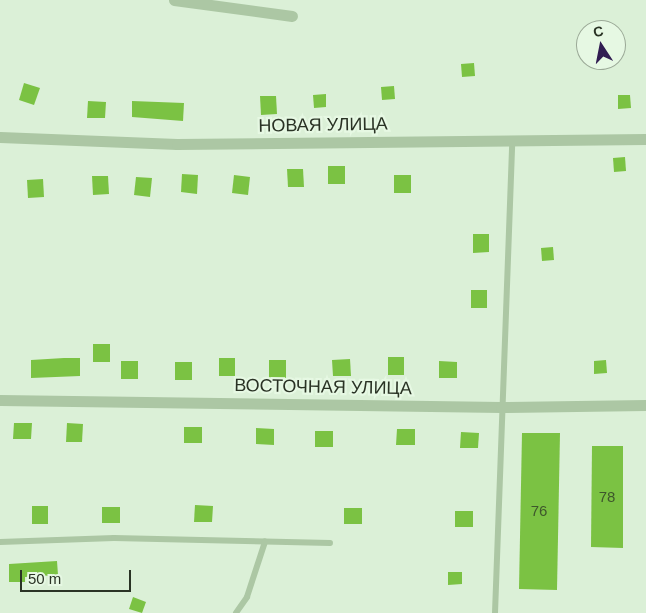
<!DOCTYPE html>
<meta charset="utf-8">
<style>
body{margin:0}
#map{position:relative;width:646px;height:613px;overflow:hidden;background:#dbf0d7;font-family:Helvetica,sans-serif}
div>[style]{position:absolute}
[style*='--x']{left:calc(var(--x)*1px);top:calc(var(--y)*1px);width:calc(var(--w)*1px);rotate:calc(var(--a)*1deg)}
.building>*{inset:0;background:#7bc243}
.lane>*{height:5.5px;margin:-2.75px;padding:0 2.75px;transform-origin:2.75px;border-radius:2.75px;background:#acc7a4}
.street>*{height:11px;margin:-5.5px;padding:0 5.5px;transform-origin:5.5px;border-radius:5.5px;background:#acc7a4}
span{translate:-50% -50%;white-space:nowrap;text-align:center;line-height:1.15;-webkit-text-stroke:4.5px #e6f8e3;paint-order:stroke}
.number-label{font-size:15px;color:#3e572c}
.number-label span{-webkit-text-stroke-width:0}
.street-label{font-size:18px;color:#2a3325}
.north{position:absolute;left:576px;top:20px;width:50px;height:50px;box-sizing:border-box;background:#e6f8e3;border:1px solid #9ba997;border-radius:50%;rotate:349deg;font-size:14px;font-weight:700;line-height:20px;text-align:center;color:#2a3325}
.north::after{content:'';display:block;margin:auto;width:18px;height:22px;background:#311d52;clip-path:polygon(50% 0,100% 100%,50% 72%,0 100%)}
.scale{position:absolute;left:20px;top:570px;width:111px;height:22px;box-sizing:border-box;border:2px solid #2a3325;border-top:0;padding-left:6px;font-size:15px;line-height:18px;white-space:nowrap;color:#2a3325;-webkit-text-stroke:4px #e6f8e3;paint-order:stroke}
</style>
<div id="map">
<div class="building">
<i style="clip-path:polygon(474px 63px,475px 76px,462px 77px,461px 64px)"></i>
<i style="clip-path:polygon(24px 83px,40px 88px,34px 105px,19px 100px)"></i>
<i style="clip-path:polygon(394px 86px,395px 99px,382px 100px,381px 87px)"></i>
<i style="clip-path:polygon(326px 94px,326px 107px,314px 108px,313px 95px)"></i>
<i style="clip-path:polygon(618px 95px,630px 95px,631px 108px,618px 109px)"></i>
<i style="clip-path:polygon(260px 96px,276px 96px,277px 114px,261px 115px)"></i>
<i style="clip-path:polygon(88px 101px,106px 102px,105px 118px,87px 118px)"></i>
<i style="clip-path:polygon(132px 101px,184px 103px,183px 121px,132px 117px)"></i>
<i style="clip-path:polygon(625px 157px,626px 171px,614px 172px,613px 158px)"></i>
<i style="clip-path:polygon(328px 166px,345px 166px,345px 184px,328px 184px)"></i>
<i style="clip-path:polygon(287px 169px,303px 169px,304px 187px,288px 187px)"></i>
<i style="clip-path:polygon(182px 174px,198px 175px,197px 194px,181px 192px)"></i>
<i style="clip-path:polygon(234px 175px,250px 177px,248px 195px,232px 193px)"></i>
<i style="clip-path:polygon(394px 175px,411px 175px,411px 193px,394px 193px)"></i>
<i style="clip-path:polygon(92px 176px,108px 176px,109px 194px,93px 195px)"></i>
<i style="clip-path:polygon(136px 177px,152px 178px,150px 197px,134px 195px)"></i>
<i style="clip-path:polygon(43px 179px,44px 197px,28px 198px,27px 180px)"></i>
<i style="clip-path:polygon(473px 234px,489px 234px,489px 252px,473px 253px)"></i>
<i style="clip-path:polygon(553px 247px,554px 260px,542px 261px,541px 248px)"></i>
<i style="clip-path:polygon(471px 290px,487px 290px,487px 308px,471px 308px)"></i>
<i style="clip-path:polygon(93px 344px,110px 344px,110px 362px,93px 362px)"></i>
<i style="clip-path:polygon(388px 357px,404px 357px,404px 375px,388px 375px)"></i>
<i style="clip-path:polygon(64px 358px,80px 358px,80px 376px,31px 378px,31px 360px)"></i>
<i style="clip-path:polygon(219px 358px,235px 358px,235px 376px,219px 376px)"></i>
<i style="clip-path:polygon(350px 359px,351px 376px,333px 376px,332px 360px)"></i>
<i style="clip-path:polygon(269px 360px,286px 360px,286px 378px,269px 378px)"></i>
<i style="clip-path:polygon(606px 360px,607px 373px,594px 374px,594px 361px)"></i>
<i style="clip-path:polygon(121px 361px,138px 361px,138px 379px,121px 379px)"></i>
<i style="clip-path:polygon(439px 361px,457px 362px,457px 378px,439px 378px)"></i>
<i style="clip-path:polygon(175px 362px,192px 362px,192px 380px,175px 380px)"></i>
<i style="clip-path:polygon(14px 423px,32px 423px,31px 439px,13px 439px)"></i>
<i style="clip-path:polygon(67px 423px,83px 424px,82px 442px,66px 442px)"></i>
<i style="clip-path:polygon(184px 427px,202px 427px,202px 443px,184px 443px)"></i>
<i style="clip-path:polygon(256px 428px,274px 429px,274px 445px,256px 444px)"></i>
<i style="clip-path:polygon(397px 429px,415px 429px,415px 445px,396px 445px)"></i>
<i style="clip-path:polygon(315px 431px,333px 431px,333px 447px,315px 447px)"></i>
<i style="clip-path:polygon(461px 432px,479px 433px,478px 448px,460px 448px)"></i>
<i style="clip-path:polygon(522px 433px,560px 433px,557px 590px,519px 589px)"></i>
<i style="clip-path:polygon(592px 446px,623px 446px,623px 548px,591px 547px)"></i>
<i style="clip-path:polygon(195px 505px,213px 506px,212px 522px,194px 522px)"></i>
<i style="clip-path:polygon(32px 506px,48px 506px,48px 524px,32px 524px)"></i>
<i style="clip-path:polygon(102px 507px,120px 507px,120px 523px,102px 523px)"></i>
<i style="clip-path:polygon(344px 508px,362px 508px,362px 524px,344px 524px)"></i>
<i style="clip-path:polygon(455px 511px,473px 511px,473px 527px,455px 527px)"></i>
<i style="clip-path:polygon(57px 561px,58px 575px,25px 577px,25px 582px,9px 582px,9px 564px)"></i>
<i style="clip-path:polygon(448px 572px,462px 572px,462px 584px,448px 585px)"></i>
<i style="clip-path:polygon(133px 597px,146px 602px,142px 613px,129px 609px)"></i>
</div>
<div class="lane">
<i style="--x:0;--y:542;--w:114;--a:-2"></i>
<i style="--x:114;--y:538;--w:216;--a:1.3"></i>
<i style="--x:236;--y:613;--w:19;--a:-55"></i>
<i style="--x:247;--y:597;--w:58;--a:-71.9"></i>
<i style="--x:495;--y:613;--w:473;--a:-87.9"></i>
</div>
<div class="street">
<i style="--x:174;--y:0;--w:119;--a:7.7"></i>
<i style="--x:0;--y:137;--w:177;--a:2.3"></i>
<i style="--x:177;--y:144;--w:469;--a:-0.6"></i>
<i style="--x:0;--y:400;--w:501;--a:0.8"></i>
<i style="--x:501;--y:407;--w:145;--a:-0.8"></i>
</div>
<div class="number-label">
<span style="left:607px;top:497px">78</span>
<span style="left:539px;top:511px">76</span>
</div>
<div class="street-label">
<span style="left:323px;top:125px;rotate:-1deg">НОВАЯ УЛИЦА</span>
<span style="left:323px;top:387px;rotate:1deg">ВОСТОЧНАЯ УЛИЦА</span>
</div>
<div class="north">С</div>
<div class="scale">50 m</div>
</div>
